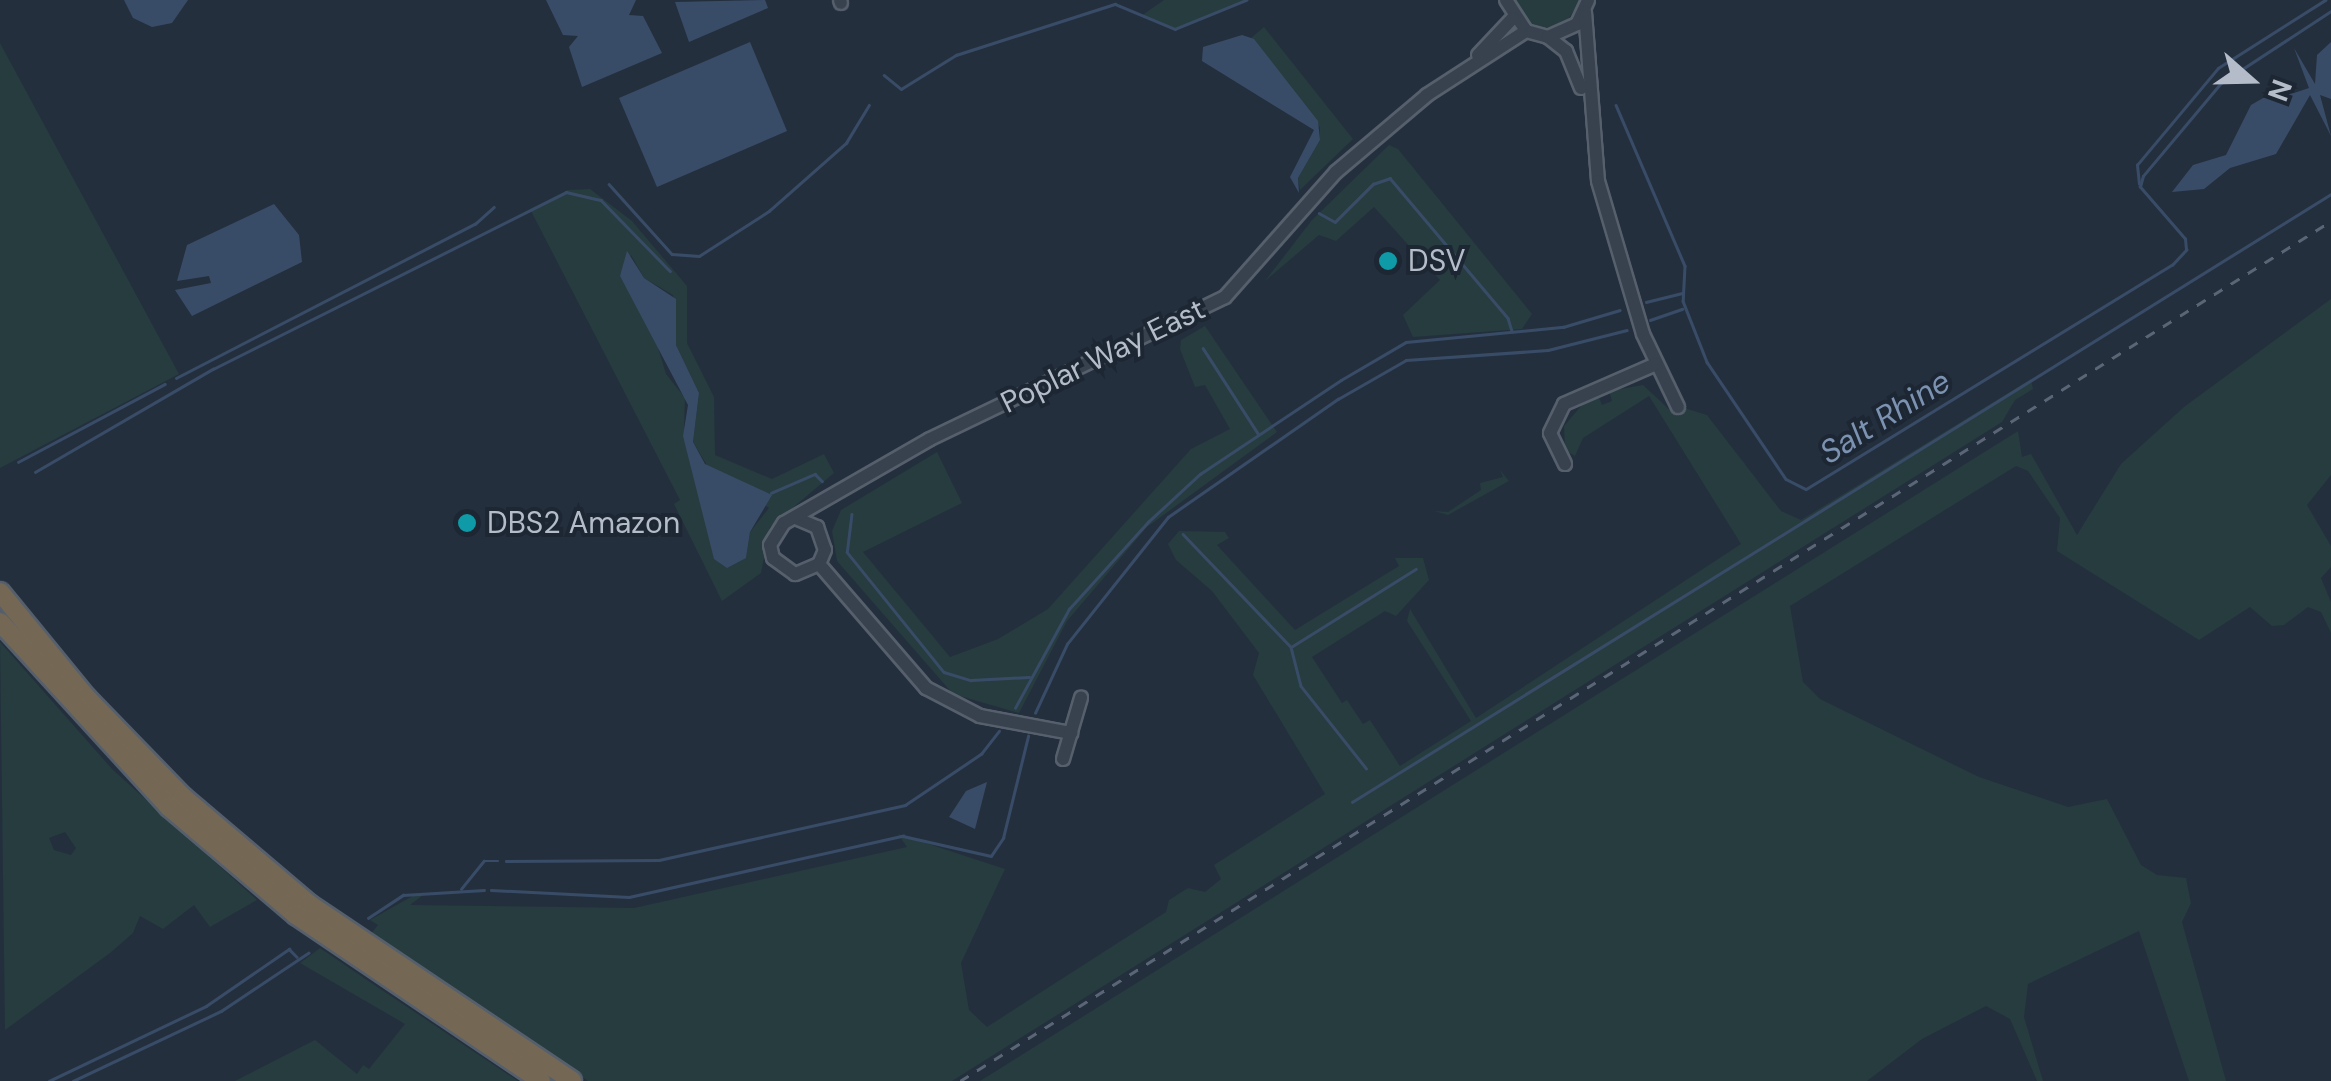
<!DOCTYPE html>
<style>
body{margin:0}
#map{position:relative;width:2331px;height:1081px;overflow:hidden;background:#242f3e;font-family:"DM Sans",sans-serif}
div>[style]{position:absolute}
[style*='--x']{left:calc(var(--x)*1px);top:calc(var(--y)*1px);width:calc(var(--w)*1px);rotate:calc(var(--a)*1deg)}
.green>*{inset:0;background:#263c3f}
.water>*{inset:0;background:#394c67}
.stream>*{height:2.5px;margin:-1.25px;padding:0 1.25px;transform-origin:1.25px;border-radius:1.25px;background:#394c67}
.roads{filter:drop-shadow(2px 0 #565f6c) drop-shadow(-2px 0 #565f6c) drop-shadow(0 2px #565f6c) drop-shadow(0 -2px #565f6c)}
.minor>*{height:12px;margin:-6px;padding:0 6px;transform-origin:6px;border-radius:6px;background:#38414e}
.highway>*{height:18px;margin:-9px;padding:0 9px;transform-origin:9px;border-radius:9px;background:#746855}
.rail>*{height:2.5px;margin-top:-1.25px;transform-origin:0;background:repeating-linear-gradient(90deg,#5a6575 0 10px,transparent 0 20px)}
.dots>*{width:28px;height:28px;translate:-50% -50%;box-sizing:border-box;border:5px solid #1d2633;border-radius:50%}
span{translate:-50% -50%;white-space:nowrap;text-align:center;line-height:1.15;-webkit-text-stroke:8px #1d2633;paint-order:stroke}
.poi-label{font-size:30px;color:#b4bcc9}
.left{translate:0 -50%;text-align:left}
.street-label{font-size:30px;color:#b4bcc9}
.water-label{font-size:32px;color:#7c92b1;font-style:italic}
.north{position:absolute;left:2201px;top:30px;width:100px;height:100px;-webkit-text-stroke:8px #1d2633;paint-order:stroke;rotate:110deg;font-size:28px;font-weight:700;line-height:40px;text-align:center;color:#b4bcc9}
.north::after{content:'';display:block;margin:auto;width:35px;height:45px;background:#b4bcc9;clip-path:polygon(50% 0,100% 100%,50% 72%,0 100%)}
</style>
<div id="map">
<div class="green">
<i style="clip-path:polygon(1164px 0,1246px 0,1175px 29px,1141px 16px)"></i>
<i style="clip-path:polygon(1513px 0,1580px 0,1580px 1px,1566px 23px,1541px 29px,1528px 24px)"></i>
<i style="clip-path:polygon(1264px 27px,1353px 139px,1300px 190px,1298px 178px,1320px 140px,1320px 127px,1251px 38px)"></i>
<i style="clip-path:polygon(0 43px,179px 374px,0 468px)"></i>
<i style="clip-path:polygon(1389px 145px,1398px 149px,1532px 314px,1522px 329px,1413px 337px,1403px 315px,1440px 280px,1374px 207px,1336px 241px,1319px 235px,1265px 281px,1312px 220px)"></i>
<i style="clip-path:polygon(evenodd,590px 189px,632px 221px,687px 286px,687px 343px,714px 397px,715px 455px,772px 479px,824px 454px,834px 473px,770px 527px,761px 573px,722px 601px,674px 504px,680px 500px,530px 209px,568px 190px,590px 189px,631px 255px,644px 278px,673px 295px,676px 345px,699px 393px,693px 442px,708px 467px,769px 508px,750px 532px,746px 558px,684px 427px,685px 398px,666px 374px,652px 328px,620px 276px,631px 255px)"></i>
<i style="clip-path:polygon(2331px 299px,2331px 475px,2307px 505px,2331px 546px,2331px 567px,2321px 578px,2331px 602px,2331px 633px,2321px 612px,2308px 607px,2284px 625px,2272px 626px,2250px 607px,2199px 640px,2057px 551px,2060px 518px,2028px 471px,2016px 466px,1790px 606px,1803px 682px,1820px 699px,1979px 777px,2068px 807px,2107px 799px,2141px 865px,2157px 875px,2186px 878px,2191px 903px,2182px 922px,2226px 1081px,2189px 1081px,2139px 931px,2028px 984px,2024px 1017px,2043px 1081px,2037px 1081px,2010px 1019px,1986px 1006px,1922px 1039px,1867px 1081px,980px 1081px,2018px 431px,2022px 457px,2031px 454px,2077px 535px,2121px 464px,2184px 407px)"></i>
<i style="clip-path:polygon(1205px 326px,1277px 432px,1147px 527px,1067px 621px,1019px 713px,953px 694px,837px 561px,832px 531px,841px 510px,937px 452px,962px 503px,863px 552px,950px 657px,998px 639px,1048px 609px,1191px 449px,1230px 429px,1205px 385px,1195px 387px,1180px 349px,1181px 340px)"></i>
<i style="clip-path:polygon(2031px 379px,2033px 389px,2015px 400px,2002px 422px,952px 1081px,588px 1081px,370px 935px,378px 925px,370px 920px,418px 893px,423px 895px,410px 905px,634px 908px,907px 847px,898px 834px,1005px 869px,961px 963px,969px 1010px,987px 1027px,1166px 912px,1169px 900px,1188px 888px,1205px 892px,1221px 879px,1214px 865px,1325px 794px,1253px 675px,1259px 653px,1212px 591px,1176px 560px,1168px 544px,1179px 531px,1225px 532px,1229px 538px,1217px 545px,1295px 630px,1399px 566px,1395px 558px,1423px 558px,1429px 580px,1396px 616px,1385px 611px,1312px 657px,1342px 703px,1347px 700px,1363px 724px,1370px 720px,1400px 766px,1471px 721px,1407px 621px,1410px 609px,1476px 718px,1741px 544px,1649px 396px,1583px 438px,1575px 456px,1565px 450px,1564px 426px,1587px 399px,1598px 395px,1602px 405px,1612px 401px,1609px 391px,1643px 385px,1672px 412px,1684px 408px,1707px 415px,1781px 511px,1801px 520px)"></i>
<i style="clip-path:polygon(1500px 470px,1509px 481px,1448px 515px,1434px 511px,1448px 512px,1481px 490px,1480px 483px,1503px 477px)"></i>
<i style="clip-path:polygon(evenodd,0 642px,112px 769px,257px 900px,210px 927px,194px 905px,163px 929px,140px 916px,133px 933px,110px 953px,5px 1030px,0 642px,65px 832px,76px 848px,71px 855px,54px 850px,49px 838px,65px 832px)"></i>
<i style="clip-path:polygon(320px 948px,367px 980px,518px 1081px,235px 1081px,315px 1040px,357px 1074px,363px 1065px,369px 1069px,405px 1024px,300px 963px)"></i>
</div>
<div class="water">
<i style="clip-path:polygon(124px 0,188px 0,172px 23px,152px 27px,133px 18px)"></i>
<i style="clip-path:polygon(546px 0,636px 0,629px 15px,643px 16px,662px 53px,582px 87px,569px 47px,578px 36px,563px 35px)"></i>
<i style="clip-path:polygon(765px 0,768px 8px,689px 42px,675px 2px)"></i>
<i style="clip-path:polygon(1242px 35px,1254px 39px,1318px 121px,1320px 140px,1298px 178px,1299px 193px,1290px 177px,1314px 130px,1202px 61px,1203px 47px)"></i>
<i style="clip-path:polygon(750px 42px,787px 131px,657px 187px,619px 98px)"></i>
<i style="clip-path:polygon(2331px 42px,2331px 99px,2320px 95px,2331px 136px,2310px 95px,2276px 154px,2230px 168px,2204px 189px,2172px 192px,2193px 165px,2226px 155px,2251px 105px,2284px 86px,2294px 93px,2309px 88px,2294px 48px,2315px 84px,2317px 55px)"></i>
<i style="clip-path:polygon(274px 204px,299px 235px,302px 262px,192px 316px,175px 290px,211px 283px,209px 276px,177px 281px,187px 245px)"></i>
<i style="clip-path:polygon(627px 251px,644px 278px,676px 299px,676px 345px,699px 393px,693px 442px,705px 464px,772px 495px,750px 532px,746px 558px,727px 568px,714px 559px,683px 436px,688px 405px,620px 276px)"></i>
<i style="clip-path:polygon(987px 782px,975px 829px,949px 817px,966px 791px)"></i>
</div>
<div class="stream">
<i style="--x:884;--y:75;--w:22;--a:39"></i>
<i style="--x:901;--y:89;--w:65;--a:-31.7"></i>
<i style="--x:956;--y:55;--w:167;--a:-17.8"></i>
<i style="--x:1115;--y:4;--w:65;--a:22.6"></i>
<i style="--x:1175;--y:29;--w:77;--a:-22.2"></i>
<i style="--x:1616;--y:105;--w:175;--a:66.8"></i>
<i style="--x:1685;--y:266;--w:35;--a:93"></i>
<i style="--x:1683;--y:301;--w:66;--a:68.5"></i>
<i style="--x:1707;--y:362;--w:141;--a:56"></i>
<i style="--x:1786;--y:479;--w:22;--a:27"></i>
<i style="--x:1806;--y:489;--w:429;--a:-31.5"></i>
<i style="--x:2172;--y:265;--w:21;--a:-47"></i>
<i style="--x:2186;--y:250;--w:11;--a:-95"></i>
<i style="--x:2185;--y:239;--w:69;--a:-130.9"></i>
<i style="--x:2140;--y:187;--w:11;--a:-75"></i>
<i style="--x:2143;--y:176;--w:121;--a:-50"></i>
<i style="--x:2221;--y:83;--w:131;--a:-33.2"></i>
<i style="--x:609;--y:184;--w:94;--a:48"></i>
<i style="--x:672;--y:254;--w:27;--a:4"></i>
<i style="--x:699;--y:256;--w:83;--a:-32.7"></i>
<i style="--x:769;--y:211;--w:103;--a:-41.4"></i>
<i style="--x:846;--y:143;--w:44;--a:-58.8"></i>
<i style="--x:2139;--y:184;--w:19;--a:-96"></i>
<i style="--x:2137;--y:165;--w:126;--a:-50.1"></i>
<i style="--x:2218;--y:68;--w:127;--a:-32.4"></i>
<i style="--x:1319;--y:213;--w:18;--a:29"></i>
<i style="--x:1335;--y:222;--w:54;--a:-45"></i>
<i style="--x:1373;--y:184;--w:18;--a:-19"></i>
<i style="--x:1390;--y:178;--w:183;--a:49.9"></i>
<i style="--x:1508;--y:318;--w:14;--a:73"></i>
<i style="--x:1646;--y:302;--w:38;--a:-14"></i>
<i style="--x:1650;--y:320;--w:34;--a:-19"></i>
<i style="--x:1203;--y:348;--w:103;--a:57.2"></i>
<i style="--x:176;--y:378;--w:336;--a:-27.3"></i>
<i style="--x:475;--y:224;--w:25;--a:-42"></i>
<i style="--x:18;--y:462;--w:166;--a:-28"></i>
<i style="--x:35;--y:472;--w:206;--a:-30.1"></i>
<i style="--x:213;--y:369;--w:395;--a:-26.6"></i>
<i style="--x:566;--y:192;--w:36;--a:13"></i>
<i style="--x:601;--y:200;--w:99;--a:45.8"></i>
<i style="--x:771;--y:493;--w:48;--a:-23.4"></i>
<i style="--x:815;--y:474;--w:10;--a:45"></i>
<i style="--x:852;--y:514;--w:38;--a:97"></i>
<i style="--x:847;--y:552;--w:154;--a:51.1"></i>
<i style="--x:944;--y:672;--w:28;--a:17"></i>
<i style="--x:971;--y:680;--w:58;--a:-3"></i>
<i style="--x:1183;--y:534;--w:156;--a:46.3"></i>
<i style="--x:1291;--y:647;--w:40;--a:75.6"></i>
<i style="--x:1301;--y:686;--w:105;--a:51.6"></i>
<i style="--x:1291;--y:647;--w:147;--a:-32"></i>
<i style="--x:1015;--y:708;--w:113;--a:-61.4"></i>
<i style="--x:1069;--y:609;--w:118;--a:-47.8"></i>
<i style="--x:1148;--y:522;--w:71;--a:-42.7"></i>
<i style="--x:1200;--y:474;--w:169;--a:-33.7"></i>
<i style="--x:1341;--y:380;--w:75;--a:-30.3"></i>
<i style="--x:1406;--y:342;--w:158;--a:-5.5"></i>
<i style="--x:1563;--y:327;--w:59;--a:-16.6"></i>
<i style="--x:1035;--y:713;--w:76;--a:-65.1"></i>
<i style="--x:1067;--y:644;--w:162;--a:-51.5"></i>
<i style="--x:1168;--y:517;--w:207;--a:-34.8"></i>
<i style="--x:1338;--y:399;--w:78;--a:-29.8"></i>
<i style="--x:1406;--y:360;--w:142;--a:-4"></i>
<i style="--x:1548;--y:350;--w:81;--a:-14.2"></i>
<i style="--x:1352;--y:802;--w:1152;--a:-31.84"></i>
<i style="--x:506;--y:861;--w:153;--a:-0.4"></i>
<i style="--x:659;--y:860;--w:252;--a:-12.6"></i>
<i style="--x:905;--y:805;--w:92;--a:-33.9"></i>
<i style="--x:981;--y:754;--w:29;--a:-52"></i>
<i style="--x:461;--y:889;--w:36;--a:-51"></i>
<i style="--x:484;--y:861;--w:14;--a:0"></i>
<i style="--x:491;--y:890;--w:138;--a:2.9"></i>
<i style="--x:629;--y:897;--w:281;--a:-12.6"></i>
<i style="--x:903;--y:836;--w:90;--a:12.8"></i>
<i style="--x:991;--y:856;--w:22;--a:-56"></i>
<i style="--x:1003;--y:838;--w:105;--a:-76.2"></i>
<i style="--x:368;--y:918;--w:42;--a:-33.3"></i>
<i style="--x:403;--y:895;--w:81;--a:-3.5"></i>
<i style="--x:49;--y:1081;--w:174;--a:-25.5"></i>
<i style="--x:206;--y:1006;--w:101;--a:-34.5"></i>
<i style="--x:289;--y:949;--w:11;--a:45"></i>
<i style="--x:73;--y:1081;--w:164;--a:-25.3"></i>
<i style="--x:221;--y:1011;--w:105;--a:-33.7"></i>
</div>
<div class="roads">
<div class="minor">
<i style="--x:840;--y:0;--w:3;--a:72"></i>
<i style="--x:1506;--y:0;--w:37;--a:57"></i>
<i style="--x:1526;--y:31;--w:23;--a:15"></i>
<i style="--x:1548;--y:37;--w:32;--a:-24"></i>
<i style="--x:1577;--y:24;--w:26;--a:-65"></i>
<i style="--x:1585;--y:12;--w:169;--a:85.6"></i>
<i style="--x:1598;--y:181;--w:159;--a:73.6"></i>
<i style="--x:1643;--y:334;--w:81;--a:64.4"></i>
<i style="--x:1548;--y:37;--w:23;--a:38"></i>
<i style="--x:1566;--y:51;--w:40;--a:68"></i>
<i style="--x:1478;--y:55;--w:51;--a:-46.6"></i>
<i style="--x:1565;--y:464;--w:34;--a:-116"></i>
<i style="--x:1550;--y:433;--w:32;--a:-64"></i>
<i style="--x:1564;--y:404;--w:100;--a:-23.5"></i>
<i style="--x:798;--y:519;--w:21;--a:23"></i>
<i style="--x:817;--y:527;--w:24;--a:71"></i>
<i style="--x:825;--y:550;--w:15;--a:113"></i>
<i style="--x:819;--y:564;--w:26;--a:157"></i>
<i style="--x:795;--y:574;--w:27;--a:-144"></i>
<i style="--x:773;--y:558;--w:13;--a:-103"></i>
<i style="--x:770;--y:545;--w:26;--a:-58"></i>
<i style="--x:784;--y:523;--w:168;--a:-29.9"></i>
<i style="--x:930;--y:439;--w:327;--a:-25.7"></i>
<i style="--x:1225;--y:297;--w:167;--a:-48.4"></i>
<i style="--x:1336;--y:172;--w:119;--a:-40.2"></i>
<i style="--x:1427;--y:95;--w:118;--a:-32.9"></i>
<i style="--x:819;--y:564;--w:164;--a:49.2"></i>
<i style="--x:926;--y:688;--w:61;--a:27.4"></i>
<i style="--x:980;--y:716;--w:93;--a:10.6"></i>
<i style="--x:1063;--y:759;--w:64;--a:-73.6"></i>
</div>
<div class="highway">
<i style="--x:0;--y:592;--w:136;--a:50.7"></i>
<i style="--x:86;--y:697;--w:139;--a:45.9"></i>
<i style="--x:183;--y:797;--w:165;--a:40.3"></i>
<i style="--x:309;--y:904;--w:317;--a:33.9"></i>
<i style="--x:0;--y:622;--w:251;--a:47.6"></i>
<i style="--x:169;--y:807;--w:167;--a:40.4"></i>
<i style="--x:296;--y:915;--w:296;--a:34.1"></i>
</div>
</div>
<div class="rail">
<i style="--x:960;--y:1081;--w:1618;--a:-32.1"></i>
</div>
<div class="dots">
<i style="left:1388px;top:261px;background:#0f9aa8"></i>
<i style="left:467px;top:523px;background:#0f9aa8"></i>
</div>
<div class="poi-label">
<span class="left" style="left:1408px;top:261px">DSV</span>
<span class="left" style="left:487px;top:523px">DBS2 Amazon</span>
</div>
<div class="street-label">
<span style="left:1103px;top:356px;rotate:-26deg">Poplar Way East</span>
</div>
<div class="water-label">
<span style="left:1885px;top:417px;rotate:-32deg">Salt Rhine</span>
</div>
<div class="north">N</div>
</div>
